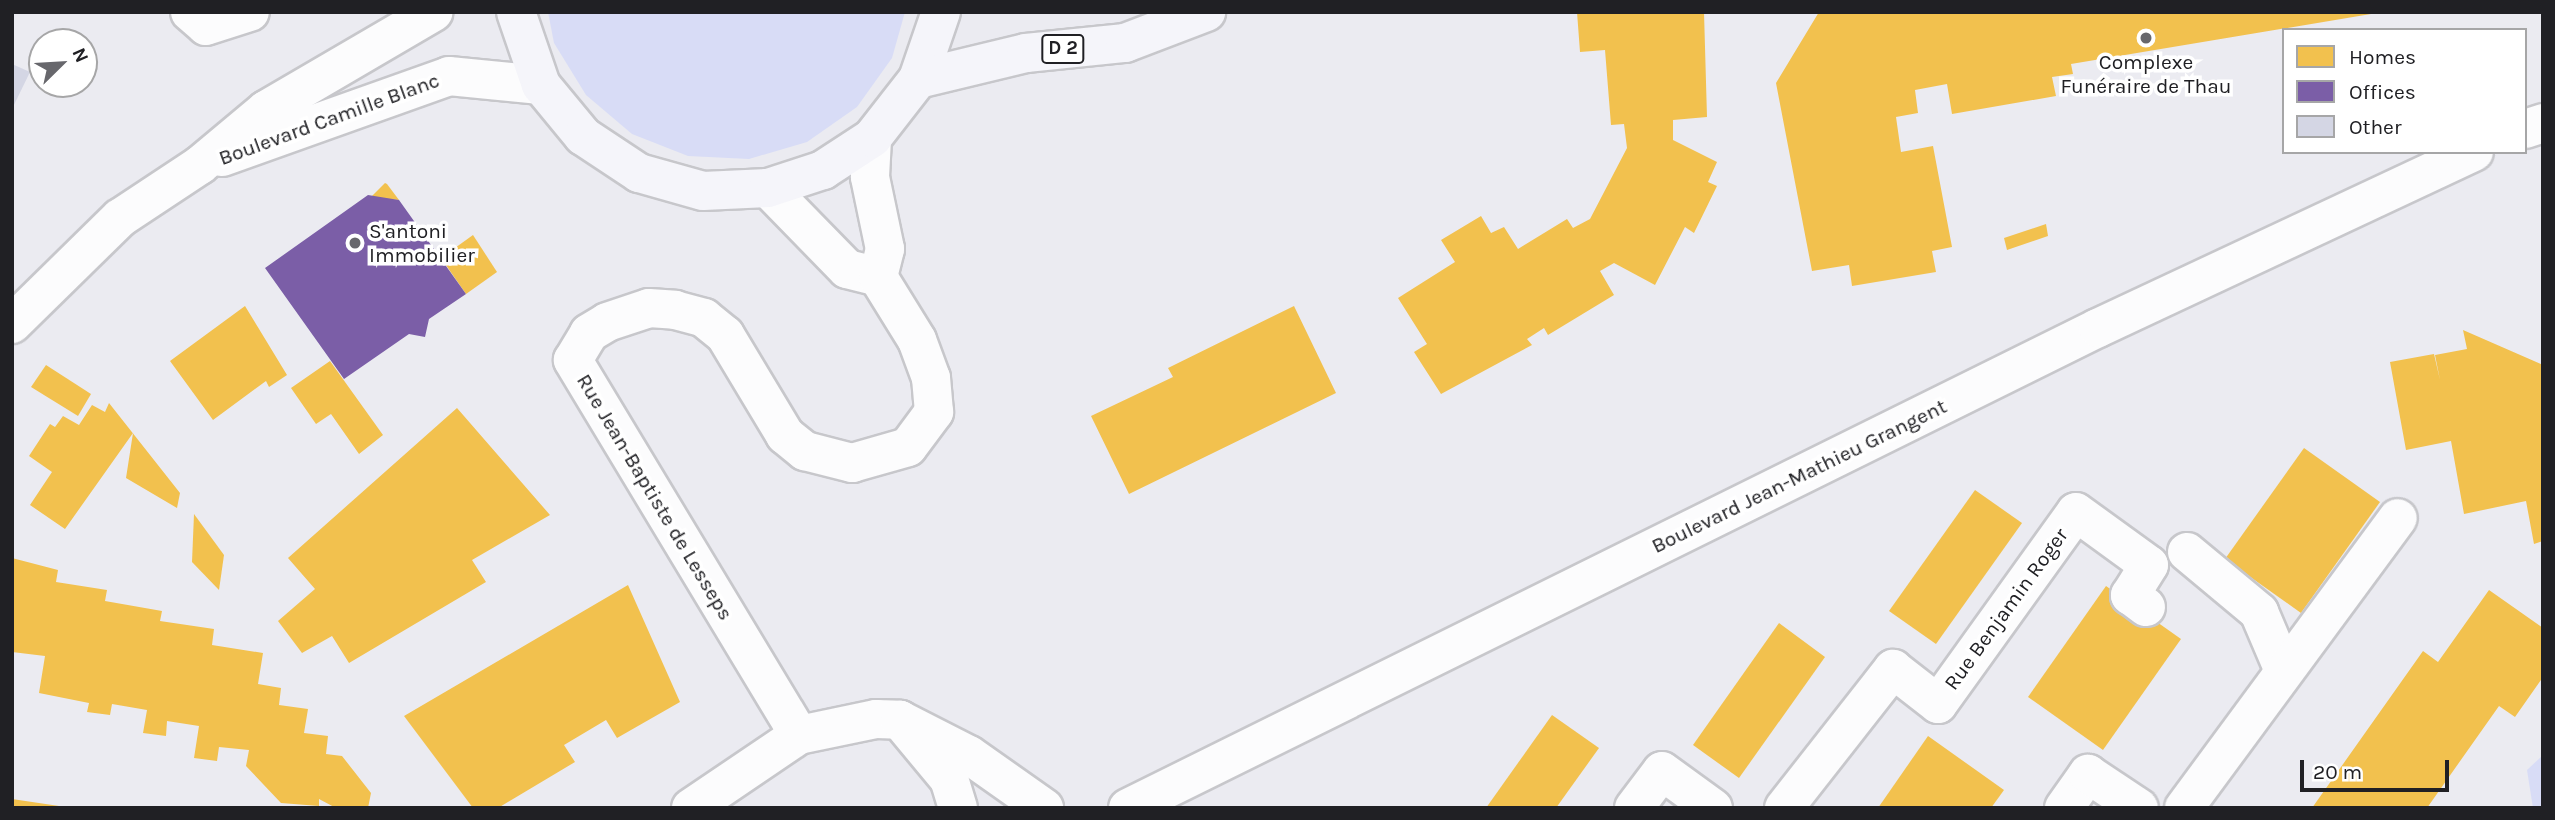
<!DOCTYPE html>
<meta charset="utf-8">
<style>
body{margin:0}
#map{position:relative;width:2555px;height:820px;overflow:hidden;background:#ebebf1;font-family:Karla,sans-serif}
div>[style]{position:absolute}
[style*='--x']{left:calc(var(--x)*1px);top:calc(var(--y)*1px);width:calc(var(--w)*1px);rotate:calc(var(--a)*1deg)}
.green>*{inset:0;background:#d8dcf6}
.homes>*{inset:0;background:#f2c14e}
.offices>*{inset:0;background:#7b5ea7}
.building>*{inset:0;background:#d4d6e4}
.roads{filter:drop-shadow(2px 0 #c7c7cb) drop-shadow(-2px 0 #c7c7cb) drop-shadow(0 2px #c7c7cb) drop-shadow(0 -2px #c7c7cb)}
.street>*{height:38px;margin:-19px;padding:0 19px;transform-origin:19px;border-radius:19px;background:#fcfcfd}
.secondary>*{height:38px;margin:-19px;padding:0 19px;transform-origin:19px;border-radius:19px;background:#fcfcfd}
.primary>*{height:38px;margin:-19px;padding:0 19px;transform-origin:19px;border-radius:19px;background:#f5f5fa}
.dots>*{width:19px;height:19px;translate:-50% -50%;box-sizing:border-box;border:4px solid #fff;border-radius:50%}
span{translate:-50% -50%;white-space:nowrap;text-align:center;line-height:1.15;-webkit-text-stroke:7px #fff;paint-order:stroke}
.shield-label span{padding:2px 5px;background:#fff;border:2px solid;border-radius:5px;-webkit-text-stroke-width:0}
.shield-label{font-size:19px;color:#202024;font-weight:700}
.poi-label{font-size:21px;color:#202024}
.left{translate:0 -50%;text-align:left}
.street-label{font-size:21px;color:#202024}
.frame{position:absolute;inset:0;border:14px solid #202024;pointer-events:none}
.legend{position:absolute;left:2282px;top:28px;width:245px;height:126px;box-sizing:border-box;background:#fff;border:2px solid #a6a6a7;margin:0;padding:9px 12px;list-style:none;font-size:21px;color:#202024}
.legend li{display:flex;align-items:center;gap:14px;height:35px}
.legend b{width:35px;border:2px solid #a6a6a7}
.north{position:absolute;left:28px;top:28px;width:70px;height:70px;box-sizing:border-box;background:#fff;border:2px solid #a6a6a7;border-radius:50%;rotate:66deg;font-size:19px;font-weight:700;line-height:28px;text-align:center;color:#202024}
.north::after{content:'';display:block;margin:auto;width:24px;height:32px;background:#67676c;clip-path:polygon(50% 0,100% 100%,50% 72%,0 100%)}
.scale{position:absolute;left:2300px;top:760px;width:149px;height:32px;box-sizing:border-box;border:4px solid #202024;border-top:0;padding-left:9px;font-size:21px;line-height:24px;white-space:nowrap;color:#202024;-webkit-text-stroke:5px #fff;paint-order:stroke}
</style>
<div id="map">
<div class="green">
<i style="clip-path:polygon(548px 12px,905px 12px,892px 58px,857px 107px,807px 142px,749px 159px,688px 156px,632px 134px,586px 95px,554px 43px)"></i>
<i style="clip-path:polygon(2543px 755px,2543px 808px,2533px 808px,2527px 770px)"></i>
</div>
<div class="homes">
<i style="clip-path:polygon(1577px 12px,1704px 12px,1707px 117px,1673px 120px,1673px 140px,1717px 162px,1708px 182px,1717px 186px,1694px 233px,1685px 227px,1655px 285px,1614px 263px,1600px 271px,1614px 295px,1548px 335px,1544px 328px,1527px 339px,1532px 345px,1441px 394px,1414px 352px,1427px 344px,1398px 298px,1455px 262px,1441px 240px,1481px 216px,1491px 233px,1504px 227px,1518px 249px,1567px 219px,1573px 228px,1590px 219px,1627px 148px,1624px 124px,1611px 125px,1605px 50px,1580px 52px)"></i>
<i style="clip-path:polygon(1819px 12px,2371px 12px,2371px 14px,2071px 64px,2073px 74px,2052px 77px,2056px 96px,1952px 114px,1947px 84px,1915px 90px,1918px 113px,1896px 117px,1901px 152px,1933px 146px,1952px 247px,1932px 251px,1936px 272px,1852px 286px,1849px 265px,1812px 271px,1776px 83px)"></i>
<i style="clip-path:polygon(385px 183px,387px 184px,399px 200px,370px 198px)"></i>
<i style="clip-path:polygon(2046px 224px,2048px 236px,2007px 250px,2004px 238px)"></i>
<i style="clip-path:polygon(473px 235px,497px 272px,466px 294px,441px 258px)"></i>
<i style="clip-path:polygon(245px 306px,287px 375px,269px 387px,266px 381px,213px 420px,170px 361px)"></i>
<i style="clip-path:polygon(1294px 306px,1336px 393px,1129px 494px,1091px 416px,1173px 377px,1168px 368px)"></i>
<i style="clip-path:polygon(2463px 330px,2543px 365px,2543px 541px,2534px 544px,2526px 501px,2464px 514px,2451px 441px,2406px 450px,2390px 362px,2434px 354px,2440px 380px,2435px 355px,2467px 349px)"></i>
<i style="clip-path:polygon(330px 361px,383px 435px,359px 454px,331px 414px,316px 424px,291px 388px)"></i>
<i style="clip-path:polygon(46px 365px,91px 394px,78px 416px,31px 387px)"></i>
<i style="clip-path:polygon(109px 403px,180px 493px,177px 508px,126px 478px,133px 433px,65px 529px,30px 505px,52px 472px,29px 456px,50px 424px,55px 427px,63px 416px,79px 425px,92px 405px,105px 412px)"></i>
<i style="clip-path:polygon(457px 408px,550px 515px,472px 560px,486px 582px,349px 663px,332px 636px,302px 653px,278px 621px,315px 589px,288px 558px)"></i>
<i style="clip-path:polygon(2304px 448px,2380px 502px,2301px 613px,2225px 559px)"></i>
<i style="clip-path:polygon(1975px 490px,2022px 523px,1936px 644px,1889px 611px)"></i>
<i style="clip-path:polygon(194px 514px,224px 555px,219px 590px,192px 562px)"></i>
<i style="clip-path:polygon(12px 558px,58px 570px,56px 582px,107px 590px,105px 601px,162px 611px,160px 621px,214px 629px,212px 645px,263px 653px,258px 684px,281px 688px,279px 705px,308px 709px,304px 733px,328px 736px,326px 754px,342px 756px,371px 793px,368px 808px,336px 808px,319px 799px,319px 806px,281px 803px,246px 766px,249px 750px,219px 747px,217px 761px,194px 758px,199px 726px,167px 721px,166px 736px,143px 733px,147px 710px,112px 704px,110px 715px,87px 712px,89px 703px,39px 693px,45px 656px,12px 652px)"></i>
<i style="clip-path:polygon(628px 585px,680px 702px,617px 738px,606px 720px,564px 745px,575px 762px,498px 808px,473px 808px,404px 716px)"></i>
<i style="clip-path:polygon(2106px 586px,2181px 639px,2103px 750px,2028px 697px)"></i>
<i style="clip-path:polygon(2489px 590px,2543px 628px,2543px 677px,2515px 717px,2499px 706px,2427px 808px,2312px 808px,2423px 651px,2438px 662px)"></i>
<i style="clip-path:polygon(1779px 623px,1825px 657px,1739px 778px,1693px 745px)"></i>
<i style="clip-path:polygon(1552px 715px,1599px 748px,1556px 808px,1486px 808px)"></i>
<i style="clip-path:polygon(1928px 736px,2004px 790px,1991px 808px,1878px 808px)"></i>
<i style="clip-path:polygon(12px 799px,59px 806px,59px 808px,12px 808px)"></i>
</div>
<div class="offices">
<i style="clip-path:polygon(368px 195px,399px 200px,466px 294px,429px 319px,425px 337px,409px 334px,344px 379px,265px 268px)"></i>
</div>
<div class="building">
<i style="clip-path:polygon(12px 64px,30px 72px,12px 109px)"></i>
</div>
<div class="roads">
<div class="street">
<i style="--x:190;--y:12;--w:21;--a:41"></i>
<i style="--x:206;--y:26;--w:46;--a:-17.7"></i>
<i style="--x:2525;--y:129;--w:19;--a:-18"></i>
<i style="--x:768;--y:188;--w:113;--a:45.7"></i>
<i style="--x:847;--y:269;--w:32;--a:14"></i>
<i style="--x:2187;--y:552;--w:94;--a:39.8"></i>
<i style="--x:2259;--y:612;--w:64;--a:67"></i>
<i style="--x:799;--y:735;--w:438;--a:-121.1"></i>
<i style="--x:573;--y:360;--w:31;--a:-59"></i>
<i style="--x:589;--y:333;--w:21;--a:-31"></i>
<i style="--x:607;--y:322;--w:44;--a:-18.4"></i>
<i style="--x:649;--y:308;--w:26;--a:4"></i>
<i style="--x:675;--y:310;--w:30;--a:15"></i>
<i style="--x:704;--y:318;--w:27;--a:39"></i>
<i style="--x:725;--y:335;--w:117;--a:59"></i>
<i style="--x:785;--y:435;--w:26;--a:39"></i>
<i style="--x:805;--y:451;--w:49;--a:14.3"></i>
<i style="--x:852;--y:463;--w:58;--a:-15.9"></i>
<i style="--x:908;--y:447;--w:44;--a:-53.4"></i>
<i style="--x:934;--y:412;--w:34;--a:-95"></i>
<i style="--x:931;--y:378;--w:40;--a:-110.2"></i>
<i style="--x:917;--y:340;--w:74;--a:-121.8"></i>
<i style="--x:878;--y:277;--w:29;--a:-76"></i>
<i style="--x:885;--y:249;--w:74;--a:-101.8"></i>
<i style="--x:870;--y:177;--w:39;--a:-87"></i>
<i style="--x:691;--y:808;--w:130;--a:-34.1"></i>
<i style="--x:799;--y:735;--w:79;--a:-11.7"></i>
<i style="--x:876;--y:719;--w:24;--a:2"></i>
<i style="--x:958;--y:808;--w:30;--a:-107"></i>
<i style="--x:949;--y:779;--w:77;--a:-129.7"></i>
<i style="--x:900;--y:720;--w:77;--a:26.9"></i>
<i style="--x:969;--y:755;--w:92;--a:35.2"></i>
<i style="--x:1128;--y:808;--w:1082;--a:-26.33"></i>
<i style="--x:2098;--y:328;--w:415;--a:-25.1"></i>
<i style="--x:1634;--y:808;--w:46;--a:-52.9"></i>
<i style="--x:1662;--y:771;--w:63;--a:36"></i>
<i style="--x:1784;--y:808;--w:177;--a:-51.9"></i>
<i style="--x:1893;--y:669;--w:57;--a:37.9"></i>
<i style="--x:1938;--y:704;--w:236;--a:-54.3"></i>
<i style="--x:2076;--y:512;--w:90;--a:36"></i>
<i style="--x:2149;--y:565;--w:36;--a:122"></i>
<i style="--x:2130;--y:595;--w:20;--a:37"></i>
<i style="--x:2064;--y:808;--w:42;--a:-54.8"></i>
<i style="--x:2088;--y:774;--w:61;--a:33.7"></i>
<i style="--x:2184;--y:808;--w:360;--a:-53.6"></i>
</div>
<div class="secondary">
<i style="--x:222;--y:157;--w:241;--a:-19.6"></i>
<i style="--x:449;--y:76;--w:92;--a:5.6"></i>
<i style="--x:12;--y:324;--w:151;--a:-44.5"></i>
<i style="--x:120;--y:218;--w:96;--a:-33.5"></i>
<i style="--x:200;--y:165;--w:86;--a:-39.8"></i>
<i style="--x:266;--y:110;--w:194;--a:-30.3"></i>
</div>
<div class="primary">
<i style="--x:516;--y:12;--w:77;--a:71.1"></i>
<i style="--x:541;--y:85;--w:66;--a:50.5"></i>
<i style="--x:583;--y:136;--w:67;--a:33.5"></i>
<i style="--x:639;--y:173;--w:66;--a:15.7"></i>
<i style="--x:703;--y:191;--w:65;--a:-2.6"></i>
<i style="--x:768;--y:188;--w:58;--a:-18.1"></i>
<i style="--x:823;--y:170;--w:59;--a:-33.1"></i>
<i style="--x:872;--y:138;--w:75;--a:-52.1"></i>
<i style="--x:918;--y:79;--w:71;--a:-71.1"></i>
<i style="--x:918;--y:79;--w:111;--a:-13.5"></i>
<i style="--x:1026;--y:53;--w:100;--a:-5.8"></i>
<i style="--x:1125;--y:43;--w:87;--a:-20.9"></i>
</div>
</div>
<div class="dots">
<i style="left:2146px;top:38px;background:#67676c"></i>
<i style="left:355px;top:243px;background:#67676c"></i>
</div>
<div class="shield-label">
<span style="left:1063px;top:49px">D 2</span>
</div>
<div class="poi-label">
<span style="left:2146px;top:74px">Complexe<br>Funéraire de Thau</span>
<span class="left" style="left:369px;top:243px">S'antoni<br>Immobilier</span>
</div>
<div class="street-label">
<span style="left:329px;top:119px;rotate:-20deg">Boulevard Camille Blanc</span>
<span style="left:1799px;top:476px;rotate:-26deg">Boulevard Jean-Mathieu Grangent</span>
<span style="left:655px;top:497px;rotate:59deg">Rue Jean-Baptiste de Lesseps</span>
<span style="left:2006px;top:609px;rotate:-54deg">Rue Benjamin Roger</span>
</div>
<div class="frame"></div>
<ul class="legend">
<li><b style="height:19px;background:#f2c14e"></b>Homes</li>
<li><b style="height:19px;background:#7b5ea7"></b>Offices</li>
<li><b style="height:19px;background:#d4d6e4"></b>Other</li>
</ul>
<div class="north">N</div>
<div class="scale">20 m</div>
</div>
